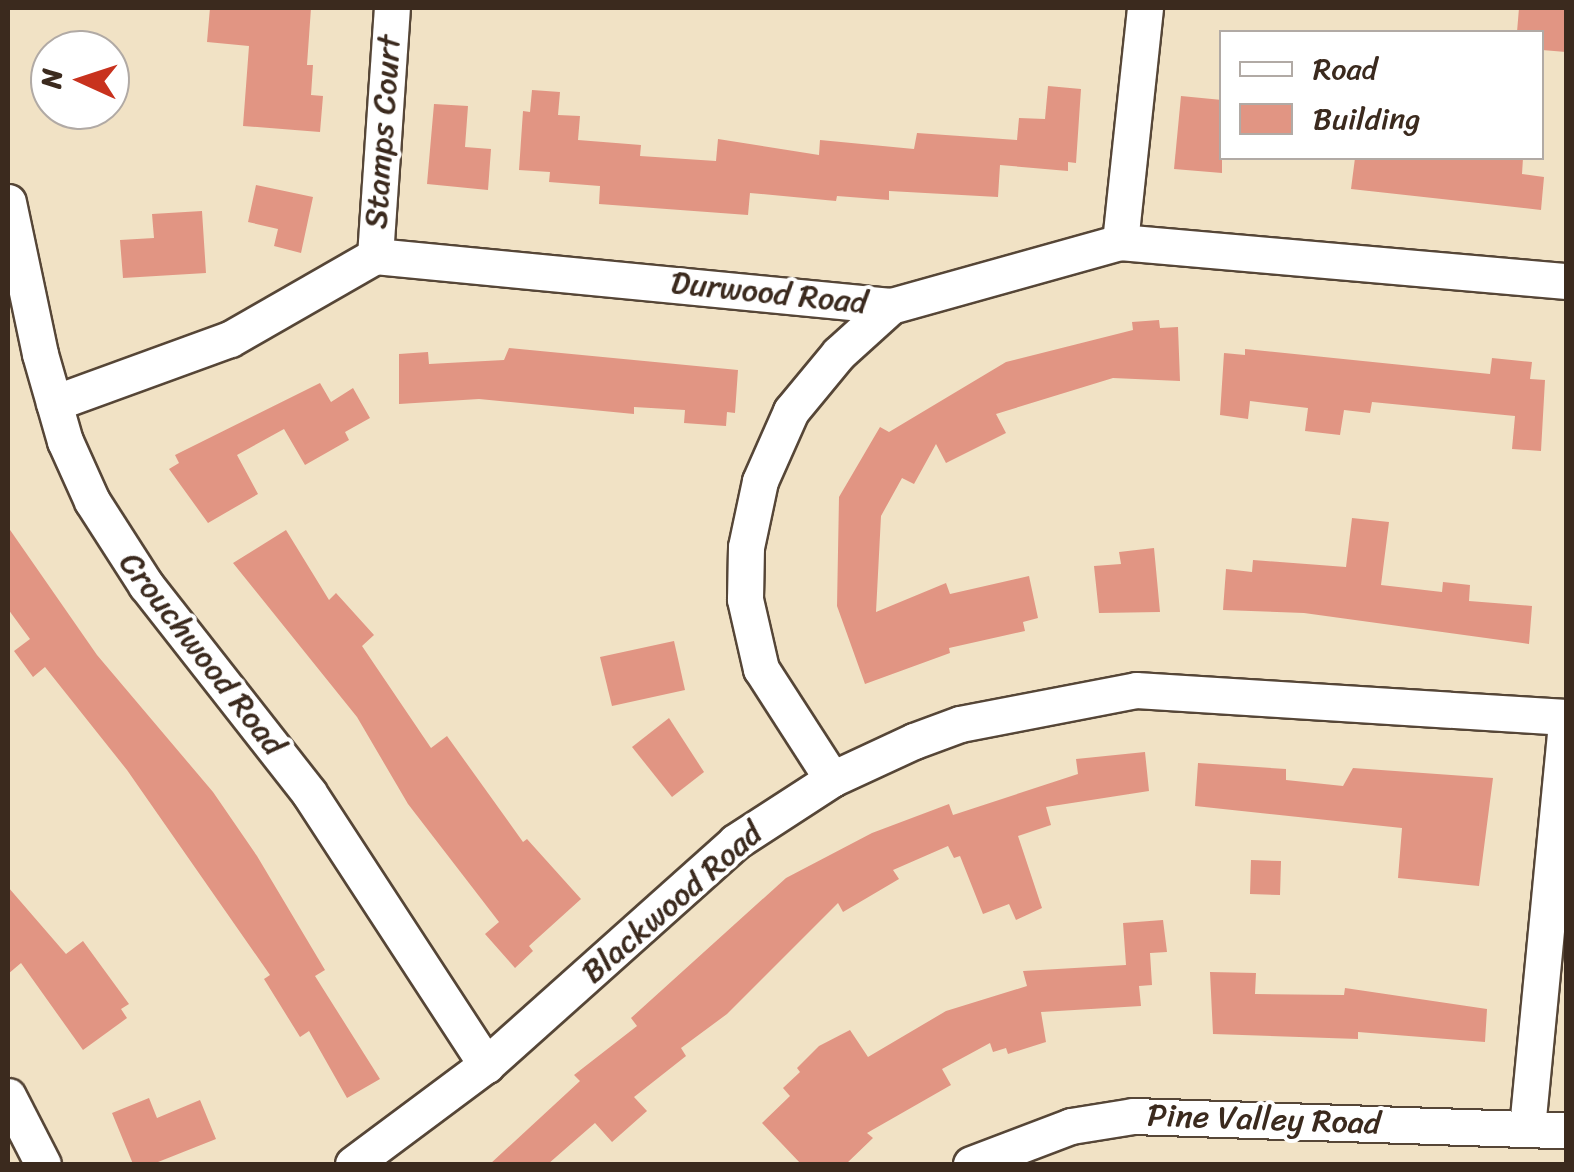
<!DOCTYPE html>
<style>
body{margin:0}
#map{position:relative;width:1574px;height:1172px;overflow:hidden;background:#f1e2c5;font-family:Sriracha,sans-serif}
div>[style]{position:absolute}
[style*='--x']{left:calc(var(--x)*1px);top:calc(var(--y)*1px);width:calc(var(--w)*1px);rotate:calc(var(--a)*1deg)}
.building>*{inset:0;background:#e19583}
.roads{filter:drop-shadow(2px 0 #564637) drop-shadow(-2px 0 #564637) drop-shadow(0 2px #564637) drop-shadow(0 -2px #564637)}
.minor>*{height:35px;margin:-17.5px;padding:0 17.5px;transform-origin:17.5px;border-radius:17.5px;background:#fff}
span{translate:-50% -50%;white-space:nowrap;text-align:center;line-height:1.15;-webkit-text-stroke:8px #fff;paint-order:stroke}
.street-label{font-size:32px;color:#3b2a1e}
.frame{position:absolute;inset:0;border:10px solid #3b2a1e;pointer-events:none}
.legend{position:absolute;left:1219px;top:30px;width:325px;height:130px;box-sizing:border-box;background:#fff;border:2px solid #b1aaa5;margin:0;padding:12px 18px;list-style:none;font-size:30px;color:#3b2a1e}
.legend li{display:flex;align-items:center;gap:20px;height:50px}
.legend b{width:50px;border:2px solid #b1aaa5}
.north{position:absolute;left:30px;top:30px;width:100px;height:100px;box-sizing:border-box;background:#fff;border:2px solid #b1aaa5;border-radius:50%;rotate:273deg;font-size:28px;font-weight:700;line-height:40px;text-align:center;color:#3b2a1e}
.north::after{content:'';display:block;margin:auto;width:35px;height:45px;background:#c8321e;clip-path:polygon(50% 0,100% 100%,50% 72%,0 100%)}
</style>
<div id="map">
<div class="building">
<i style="clip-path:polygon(210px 8px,311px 8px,307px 65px,313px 65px,311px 95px,323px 96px,320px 132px,243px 126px,249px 46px,207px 42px)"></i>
<i style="clip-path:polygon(1519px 8px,1566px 8px,1566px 52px,1542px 50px,1542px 32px,1517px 32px)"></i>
<i style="clip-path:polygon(1048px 86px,1081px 89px,1076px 163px,1068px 162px,1068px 171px,1000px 165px,998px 197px,889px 191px,889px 200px,837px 196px,836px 201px,750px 193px,748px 215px,599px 204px,600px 186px,549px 182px,550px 172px,519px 170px,523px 111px,530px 112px,532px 90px,560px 92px,558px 115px,580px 116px,578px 140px,641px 145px,640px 156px,716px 161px,718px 139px,819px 155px,820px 140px,914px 149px,917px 133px,1017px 140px,1019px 118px,1045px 119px)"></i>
<i style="clip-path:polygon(1181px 96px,1222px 100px,1222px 173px,1174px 169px)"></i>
<i style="clip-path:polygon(434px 104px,468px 106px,465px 147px,491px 149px,488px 190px,427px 184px)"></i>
<i style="clip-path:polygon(1355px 158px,1523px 158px,1522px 174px,1544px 177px,1541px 210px,1351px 189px)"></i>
<i style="clip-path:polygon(256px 185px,313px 197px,301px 253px,274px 246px,278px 229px,248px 222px)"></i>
<i style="clip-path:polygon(202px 211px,206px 273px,123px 278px,120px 240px,154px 238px,152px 214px)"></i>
<i style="clip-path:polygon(1159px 320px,1160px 328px,1178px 327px,1180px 381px,1113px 378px,996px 414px,1006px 433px,946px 463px,936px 444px,914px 484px,902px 478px,881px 516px,876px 612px,946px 583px,950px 594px,1029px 576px,1038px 618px,1023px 622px,1025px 631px,949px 648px,950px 653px,865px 684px,837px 606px,839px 497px,880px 427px,889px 432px,1006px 362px,1133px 330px,1132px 322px)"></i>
<i style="clip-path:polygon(509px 348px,738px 370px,735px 413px,727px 412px,726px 426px,684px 423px,685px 410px,634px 407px,634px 414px,479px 399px,399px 404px,399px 354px,428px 352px,429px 364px,504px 360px)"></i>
<i style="clip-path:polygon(1245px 349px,1490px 374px,1492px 358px,1532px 362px,1530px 379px,1545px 380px,1541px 451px,1512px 449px,1515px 416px,1372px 402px,1370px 413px,1344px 410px,1340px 435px,1305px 431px,1308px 408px,1250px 401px,1248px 419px,1220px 415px,1224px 353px,1245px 355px)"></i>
<i style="clip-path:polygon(320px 383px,331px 402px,353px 388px,370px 418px,345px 432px,349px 440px,305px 465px,284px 429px,237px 455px,258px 494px,208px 523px,169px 469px,179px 463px,175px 455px)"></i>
<i style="clip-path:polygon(1352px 518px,1389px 522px,1381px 585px,1442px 592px,1443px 582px,1470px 585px,1469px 601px,1532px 606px,1529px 644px,1304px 613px,1223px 610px,1226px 569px,1252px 572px,1253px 560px,1346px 567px)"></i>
<i style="clip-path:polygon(8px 527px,97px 655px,213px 792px,257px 856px,325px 970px,315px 976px,380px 1079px,347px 1098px,309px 1031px,300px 1037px,264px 979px,270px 975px,127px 770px,45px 667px,33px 677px,14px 651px,30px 639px,8px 609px)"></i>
<i style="clip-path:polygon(286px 530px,329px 600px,336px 593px,374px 635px,362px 646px,431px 748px,447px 736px,523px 842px,527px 839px,581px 899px,529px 946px,533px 951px,515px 968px,485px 934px,499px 922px,408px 804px,357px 717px,233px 563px)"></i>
<i style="clip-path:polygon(1154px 548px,1160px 612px,1099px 613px,1094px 566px,1121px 564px,1119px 552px)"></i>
<i style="clip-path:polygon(674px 641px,685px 690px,612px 706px,600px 657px)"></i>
<i style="clip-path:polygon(669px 718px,704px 772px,672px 797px,632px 747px)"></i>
<i style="clip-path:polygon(1145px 752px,1149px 791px,1046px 807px,1051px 825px,1018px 836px,1042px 908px,1016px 920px,1009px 904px,983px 914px,960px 856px,954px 858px,948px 846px,893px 870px,899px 879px,843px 912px,838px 903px,727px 1014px,681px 1048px,686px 1056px,634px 1097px,647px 1111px,612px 1142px,595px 1123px,548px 1164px,490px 1164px,580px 1081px,574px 1075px,637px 1026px,631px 1018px,786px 878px,872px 833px,949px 804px,953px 815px,1078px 774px,1076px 759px)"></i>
<i style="clip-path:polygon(1198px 763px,1286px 769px,1286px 780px,1343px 786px,1353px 768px,1493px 778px,1479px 886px,1398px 878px,1402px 828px,1195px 806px)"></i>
<i style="clip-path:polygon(1251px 860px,1281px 861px,1280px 895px,1250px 894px)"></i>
<i style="clip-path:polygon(8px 887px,66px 954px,83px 941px,129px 1004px,121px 1009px,127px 1018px,83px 1050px,21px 963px,8px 974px)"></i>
<i style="clip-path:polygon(1163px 920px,1167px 952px,1150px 953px,1152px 985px,1139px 986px,1141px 1006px,1041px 1012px,1046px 1042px,1008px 1054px,1006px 1048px,993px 1052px,990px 1043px,942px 1069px,951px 1085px,867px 1133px,873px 1138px,846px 1164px,801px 1164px,762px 1123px,790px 1096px,783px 1088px,800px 1072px,797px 1068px,819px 1046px,850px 1030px,868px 1057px,946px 1011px,1027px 986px,1023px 971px,1126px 965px,1123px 923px)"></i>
<i style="clip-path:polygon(1210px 972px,1256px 973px,1255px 994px,1344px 995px,1345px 988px,1487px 1009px,1485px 1042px,1358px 1032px,1358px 1039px,1213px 1034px)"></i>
<i style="clip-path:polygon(149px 1098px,157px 1118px,200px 1100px,216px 1139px,153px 1164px,133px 1164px,112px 1113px)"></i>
</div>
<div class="roads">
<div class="minor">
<i style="--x:8;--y:202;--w:155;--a:78.1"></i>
<i style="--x:40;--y:354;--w:91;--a:74"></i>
<i style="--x:65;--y:441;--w:66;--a:65.8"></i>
<i style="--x:92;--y:501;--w:100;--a:57.3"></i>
<i style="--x:146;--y:585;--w:264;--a:51.9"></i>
<i style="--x:309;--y:793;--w:325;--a:56.9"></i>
<i style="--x:1120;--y:242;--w:235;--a:-83.9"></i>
<i style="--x:375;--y:256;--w:249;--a:-86.1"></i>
<i style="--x:54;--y:403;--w:187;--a:-20"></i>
<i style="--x:230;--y:339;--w:167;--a:-29.8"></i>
<i style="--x:375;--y:256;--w:518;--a:5.53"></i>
<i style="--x:891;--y:306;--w:238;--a:-15.6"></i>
<i style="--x:1120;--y:242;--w:448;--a:5"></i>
<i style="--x:832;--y:779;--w:131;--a:-122.8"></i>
<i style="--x:761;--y:669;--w:72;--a:-102.9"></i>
<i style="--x:745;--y:599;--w:52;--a:-88.9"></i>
<i style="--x:746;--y:547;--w:67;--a:-78"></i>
<i style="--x:760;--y:481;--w:77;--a:-66.1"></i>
<i style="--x:791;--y:411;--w:75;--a:-50.4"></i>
<i style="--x:839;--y:353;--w:70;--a:-42.1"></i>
<i style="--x:8;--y:1096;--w:76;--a:62.8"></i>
<i style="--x:1527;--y:1128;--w:406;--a:-84.5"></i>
<i style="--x:353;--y:1164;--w:166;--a:-36.7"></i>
<i style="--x:486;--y:1065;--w:334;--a:-41.8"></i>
<i style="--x:735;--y:842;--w:116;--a:-33"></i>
<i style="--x:832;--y:779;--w:90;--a:-24.9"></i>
<i style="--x:914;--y:741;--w:49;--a:-20.3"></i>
<i style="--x:960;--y:724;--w:179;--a:-10.9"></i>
<i style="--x:1136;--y:690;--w:431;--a:3.6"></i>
<i style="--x:971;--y:1164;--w:107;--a:-20.8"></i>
<i style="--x:1071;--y:1126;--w:63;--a:-9.2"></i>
<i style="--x:1133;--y:1116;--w:433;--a:1.9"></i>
</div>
</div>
<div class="street-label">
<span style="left:383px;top:132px;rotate:-86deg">Stamps Court</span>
<span style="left:769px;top:293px;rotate:6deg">Durwood Road</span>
<span style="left:202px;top:654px;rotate:52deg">Crouchwood Road</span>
<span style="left:672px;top:903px;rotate:-41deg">Blackwood Road</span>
<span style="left:1264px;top:1120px;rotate:2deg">Pine Valley Road</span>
</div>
<div class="frame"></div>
<ul class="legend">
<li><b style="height:12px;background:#fff"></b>Road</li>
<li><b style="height:28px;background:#e19583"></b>Building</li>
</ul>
<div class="north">N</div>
</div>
